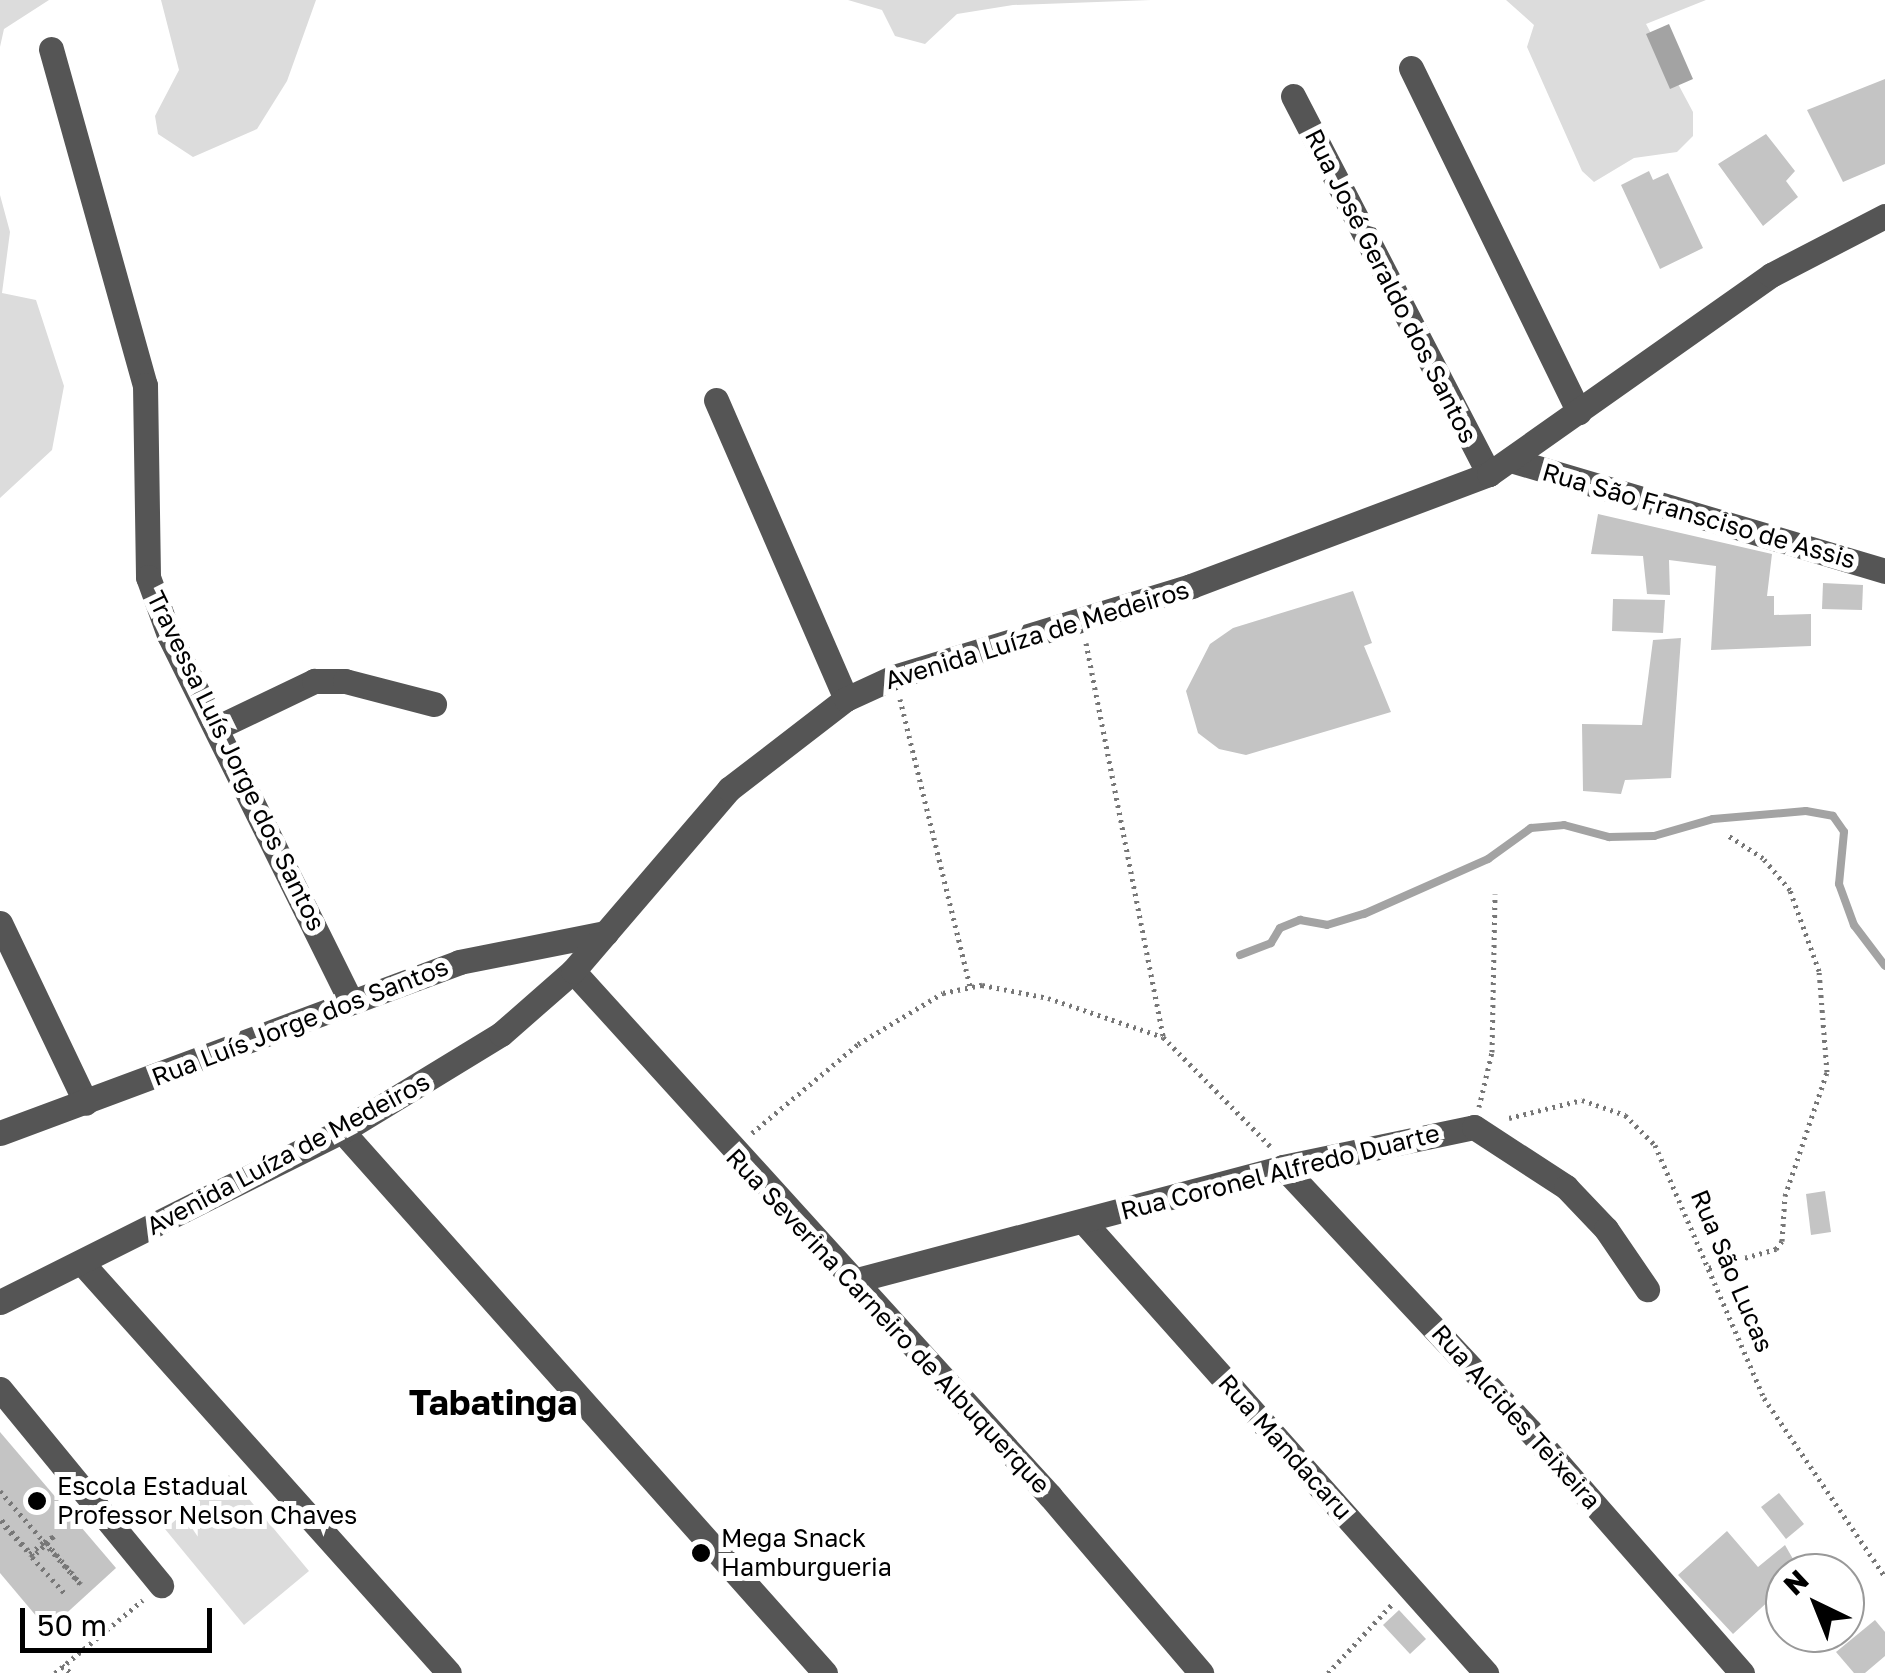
<!DOCTYPE html>
<meta charset="utf-8">
<style>
body{margin:0}
#map{position:relative;width:1885px;height:1673px;overflow:hidden;background:#fff;font-family:"Golos Text",sans-serif}
div>[style]{position:absolute}
[style*='--x']{left:calc(var(--x)*1px);top:calc(var(--y)*1px);width:calc(var(--w)*1px);rotate:calc(var(--a)*1deg)}
.green>*{inset:0;background:#dcdcdc}
.water>*{inset:0;background:#a3a3a3}
.stream>*{height:8px;margin:-4px;padding:0 4px;transform-origin:4px;border-radius:4px;background:#a3a3a3}
.building>*{inset:0;background:#c4c4c4}
.path>*{height:5px;margin-top:-2.5px;transform-origin:0;background:repeating-linear-gradient(90deg,#777 0 2.5px,transparent 0 7.5px)}
.minor>*{height:25px;margin:-12.5px;padding:0 12.5px;transform-origin:12.5px;border-radius:12.5px;background:#555}
.path-bridge>*{height:5px;margin-top:-2.5px;transform-origin:0;background:repeating-linear-gradient(90deg,#777 0 2.5px,transparent 0 7.5px)}
.dots>*{width:28px;height:28px;translate:-50% -50%;box-sizing:border-box;border:5px solid #fff;border-radius:50%}
span{translate:-50% -50%;white-space:nowrap;text-align:center;line-height:1.15;-webkit-text-stroke:10px #fff;paint-order:stroke}
.street-label{font-size:25px;color:#000}
.poi-label{font-size:25px;color:#000}
.left{translate:0 -50%;text-align:left}
.district-label{font-size:35px;color:#000;font-weight:700}
.north{position:absolute;left:1765px;top:1553px;width:100px;height:100px;box-sizing:border-box;background:#fff;border:2px solid #999;border-radius:50%;rotate:317deg;font-size:28px;font-weight:700;line-height:40px;text-align:center;color:#000}
.north::after{content:'';display:block;margin:auto;width:35px;height:45px;background:#000;clip-path:polygon(50% 0,100% 100%,50% 72%,0 100%)}
.scale{position:absolute;left:20px;top:1608px;width:192px;height:45px;box-sizing:border-box;border:5px solid #000;border-top:0;padding-left:12px;font-size:30px;line-height:35px;white-space:nowrap;color:#000;-webkit-text-stroke:8px #fff;paint-order:stroke}
</style>
<div id="map">
<div class="green">
<i style="clip-path:polygon(0 0,49px 0,4px 29px,0 47px)"></i>
<i style="clip-path:polygon(161px 0,316px 0,287px 81px,257px 129px,193px 157px,158px 134px,155px 116px,179px 70px)"></i>
<i style="clip-path:polygon(848px 0,1151px 0,1013px 5px,957px 14px,925px 44px,895px 36px,882px 10px)"></i>
<i style="clip-path:polygon(1506px 0,1706px 0,1646px 24px,1693px 112px,1693px 136px,1677px 152px,1634px 158px,1594px 182px,1582px 171px,1527px 47px,1534px 25px)"></i>
<i style="clip-path:polygon(0 195px,10px 232px,2px 293px,36px 300px,64px 386px,52px 450px,0 498px)"></i>
<i style="clip-path:polygon(229px 1475px,309px 1571px,244px 1625px,165px 1529px)"></i>
</div>
<div class="water">
<i style="clip-path:polygon(1669px 24px,1693px 79px,1670px 89px,1646px 34px)"></i>
</div>
<div class="stream">
<i style="--x:1240;--y:955;--w:33;--a:-21"></i>
<i style="--x:1271;--y:943;--w:17;--a:-59"></i>
<i style="--x:1280;--y:928;--w:22;--a:-22"></i>
<i style="--x:1300;--y:920;--w:27;--a:10"></i>
<i style="--x:1327;--y:925;--w:39;--a:-17"></i>
<i style="--x:1364;--y:914;--w:136;--a:-23.9"></i>
<i style="--x:1488;--y:859;--w:53;--a:-35.8"></i>
<i style="--x:1531;--y:828;--w:33;--a:-5"></i>
<i style="--x:1564;--y:825;--w:47;--a:14.9"></i>
<i style="--x:1609;--y:837;--w:45;--a:-1.3"></i>
<i style="--x:1654;--y:836;--w:61;--a:-16.1"></i>
<i style="--x:1713;--y:819;--w:93;--a:-4.9"></i>
<i style="--x:1806;--y:811;--w:27;--a:10"></i>
<i style="--x:1833;--y:816;--w:19;--a:55"></i>
<i style="--x:1844;--y:832;--w:52;--a:95.5"></i>
<i style="--x:1839;--y:884;--w:44;--a:69.9"></i>
<i style="--x:1854;--y:925;--w:51;--a:52.9"></i>
</div>
<div class="building">
<i style="clip-path:polygon(1885px 79px,1885px 164px,1843px 182px,1807px 110px)"></i>
<i style="clip-path:polygon(1766px 134px,1795px 171px,1786px 181px,1798px 197px,1763px 226px,1718px 164px)"></i>
<i style="clip-path:polygon(1649px 171px,1653px 180px,1668px 173px,1703px 248px,1660px 269px,1621px 185px)"></i>
<i style="clip-path:polygon(1598px 514px,1772px 554px,1767px 596px,1774px 596px,1774px 615px,1811px 614px,1811px 646px,1711px 650px,1716px 566px,1669px 560px,1670px 595px,1647px 594px,1643px 556px,1591px 554px)"></i>
<i style="clip-path:polygon(1823px 583px,1863px 585px,1862px 610px,1822px 609px)"></i>
<i style="clip-path:polygon(1353px 591px,1372px 643px,1364px 646px,1391px 712px,1246px 755px,1219px 749px,1198px 733px,1186px 691px,1210px 644px,1233px 628px)"></i>
<i style="clip-path:polygon(1613px 599px,1665px 600px,1663px 633px,1612px 631px)"></i>
<i style="clip-path:polygon(1681px 638px,1671px 778px,1625px 780px,1621px 794px,1583px 791px,1582px 724px,1642px 725px,1653px 640px)"></i>
<i style="clip-path:polygon(1825px 1191px,1831px 1232px,1811px 1235px,1806px 1194px)"></i>
<i style="clip-path:polygon(0 1432px,116px 1568px,48px 1630px,0 1573px)"></i>
<i style="clip-path:polygon(1779px 1493px,1804px 1524px,1786px 1539px,1761px 1507px)"></i>
<i style="clip-path:polygon(1727px 1531px,1758px 1567px,1785px 1545px,1801px 1573px,1785px 1573px,1785px 1586px,1733px 1634px,1678px 1575px)"></i>
<i style="clip-path:polygon(1399px 1610px,1426px 1639px,1410px 1654px,1383px 1625px)"></i>
<i style="clip-path:polygon(1875px 1620px,1885px 1632px,1885px 1656px,1865px 1673px,1854px 1673px,1836px 1652px)"></i>
</div>
<div class="path">
<i style="--x:1086;--y:643;--w:401;--a:78.9"></i>
<i style="--x:1163;--y:1037;--w:153;--a:45.5"></i>
<i style="--x:900;--y:699;--w:296;--a:76.3"></i>
<i style="--x:1479;--y:1107;--w:57;--a:-76.7"></i>
<i style="--x:1492;--y:1052;--w:158;--a:-88.9"></i>
<i style="--x:1509;--y:1118;--w:75;--a:-13.9"></i>
<i style="--x:1582;--y:1100;--w:46;--a:19.2"></i>
<i style="--x:1625;--y:1115;--w:42;--a:45"></i>
<i style="--x:1655;--y:1145;--w:275;--a:66.7"></i>
<i style="--x:1764;--y:1398;--w:216;--a:55.9"></i>
<i style="--x:752;--y:1133;--w:138;--a:-40"></i>
<i style="--x:858;--y:1044;--w:99;--a:-31"></i>
<i style="--x:943;--y:993;--w:40;--a:-12"></i>
<i style="--x:982;--y:985;--w:67;--a:11.1"></i>
<i style="--x:1048;--y:998;--w:121;--a:18.7"></i>
<i style="--x:1709;--y:1268;--w:70;--a:-15.8"></i>
<i style="--x:1776;--y:1249;--w:10;--a:-53"></i>
<i style="--x:1782;--y:1241;--w:45;--a:-86.2"></i>
<i style="--x:1785;--y:1196;--w:131;--a:-71.3"></i>
<i style="--x:1827;--y:1072;--w:101;--a:-94.5"></i>
<i style="--x:1819;--y:971;--w:86;--a:-109.7"></i>
<i style="--x:1790;--y:890;--w:42;--a:-130.2"></i>
<i style="--x:1763;--y:858;--w:44;--a:-147"></i>
<i style="--x:0;--y:1491;--w:67;--a:49.2"></i>
<i style="--x:44;--y:1542;--w:12;--a:-31"></i>
<i style="--x:54;--y:1536;--w:29;--a:136"></i>
<i style="--x:33;--y:1556;--w:50;--a:-131"></i>
<i style="--x:47;--y:1543;--w:53;--a:50.3"></i>
<i style="--x:32;--y:1557;--w:52;--a:48.1"></i>
<i style="--x:62;--y:1665;--w:12;--a:42"></i>
<i style="--x:55;--y:1673;--w:114;--a:-39.7"></i>
<i style="--x:1328;--y:1673;--w:97;--a:-47.1"></i>
</div>
<div class="minor">
<i style="--x:51;--y:49;--w:349;--a:74.4"></i>
<i style="--x:145;--y:385;--w:192;--a:89.1"></i>
<i style="--x:148;--y:577;--w:62;--a:70.1"></i>
<i style="--x:169;--y:635;--w:409;--a:63.6"></i>
<i style="--x:1411;--y:68;--w:383;--a:64"></i>
<i style="--x:1293;--y:96;--w:426;--a:62.6"></i>
<i style="--x:716;--y:400;--w:326;--a:66.5"></i>
<i style="--x:1514;--y:461;--w:387;--a:16.5"></i>
<i style="--x:216;--y:728;--w:109;--a:-25.6"></i>
<i style="--x:314;--y:681;--w:31;--a:0"></i>
<i style="--x:345;--y:681;--w:92;--a:14.5"></i>
<i style="--x:0;--y:923;--w:199;--a:64.5"></i>
<i style="--x:573;--y:971;--w:709;--a:47.74"></i>
<i style="--x:1050;--y:1496;--w:233;--a:49.5"></i>
<i style="--x:342;--y:1131;--w:726;--a:48.29"></i>
<i style="--x:0;--y:1133;--w:490;--a:-20.4"></i>
<i style="--x:459;--y:962;--w:150;--a:-11.2"></i>
<i style="--x:1283;--y:1167;--w:362;--a:46.9"></i>
<i style="--x:1530;--y:1431;--w:322;--a:48.8"></i>
<i style="--x:1083;--y:1221;--w:606;--a:48.28"></i>
<i style="--x:82;--y:1263;--w:550;--a:48.17"></i>
<i style="--x:853;--y:1281;--w:445;--a:-14.8"></i>
<i style="--x:1283;--y:1167;--w:195;--a:-11.8"></i>
<i style="--x:1474;--y:1127;--w:110;--a:33.1"></i>
<i style="--x:1566;--y:1187;--w:58;--a:46.4"></i>
<i style="--x:1606;--y:1229;--w:73;--a:55.7"></i>
<i style="--x:0;--y:1302;--w:382;--a:-26.6"></i>
<i style="--x:342;--y:1131;--w:186;--a:-31.4"></i>
<i style="--x:501;--y:1034;--w:96;--a:-41.2"></i>
<i style="--x:573;--y:971;--w:240;--a:-49.4"></i>
<i style="--x:729;--y:789;--w:148;--a:-37.6"></i>
<i style="--x:846;--y:699;--w:53;--a:-24.6"></i>
<i style="--x:894;--y:677;--w:311;--a:-17"></i>
<i style="--x:1191;--y:586;--w:318;--a:-20.6"></i>
<i style="--x:1489;--y:474;--w:345;--a:-35.2"></i>
<i style="--x:1771;--y:275;--w:128;--a:-27.4"></i>
<i style="--x:0;--y:1389;--w:254;--a:50.6"></i>
</div>
<div class="path-bridge">
<i style="--x:0;--y:1521;--w:45;--a:47.7"></i>
<i style="--x:30;--y:1554;--w:18;--a:-41"></i>
<i style="--x:44;--y:1542;--w:57;--a:49.3"></i>
</div>
<div class="dots">
<i style="left:37px;top:1501px;background:#000"></i>
<i style="left:701px;top:1553px;background:#000"></i>
</div>
<div class="street-label">
<span style="left:1391px;top:286px;rotate:63deg">Rua José Geraldo dos Santos</span>
<span style="left:1699px;top:516px;rotate:16deg">Rua São Fransciso de Assis</span>
<span style="left:1037px;top:635px;rotate:-17deg">Avenida Luíza de Medeiros</span>
<span style="left:236px;top:761px;rotate:64deg">Travessa Luís Jorge dos Santos</span>
<span style="left:300px;top:1022px;rotate:-21deg">Rua Luís Jorge dos Santos</span>
<span style="left:288px;top:1154px;rotate:-28deg">Avenida Luíza de Medeiros</span>
<span style="left:1280px;top:1172px;rotate:-14deg">Rua Coronel Alfredo Duarte</span>
<span style="left:1732px;top:1271px;rotate:67deg">Rua São Lucas</span>
<span style="left:888px;top:1321px;rotate:47deg">Rua Severina Carneiro de Albuquerque</span>
<span style="left:1516px;top:1417px;rotate:48deg">Rua Alcides Teixeira</span>
<span style="left:1285px;top:1447px;rotate:48deg">Rua Mandacaru</span>
</div>
<div class="poi-label">
<span class="left" style="left:57px;top:1501px">Escola Estadual<br>Professor Nelson Chaves</span>
<span class="left" style="left:721px;top:1553px">Mega Snack<br>Hamburgueria</span>
</div>
<div class="district-label">
<span style="left:493px;top:1402px">Tabatinga</span>
</div>
<div class="north">N</div>
<div class="scale">50 m</div>
</div>
